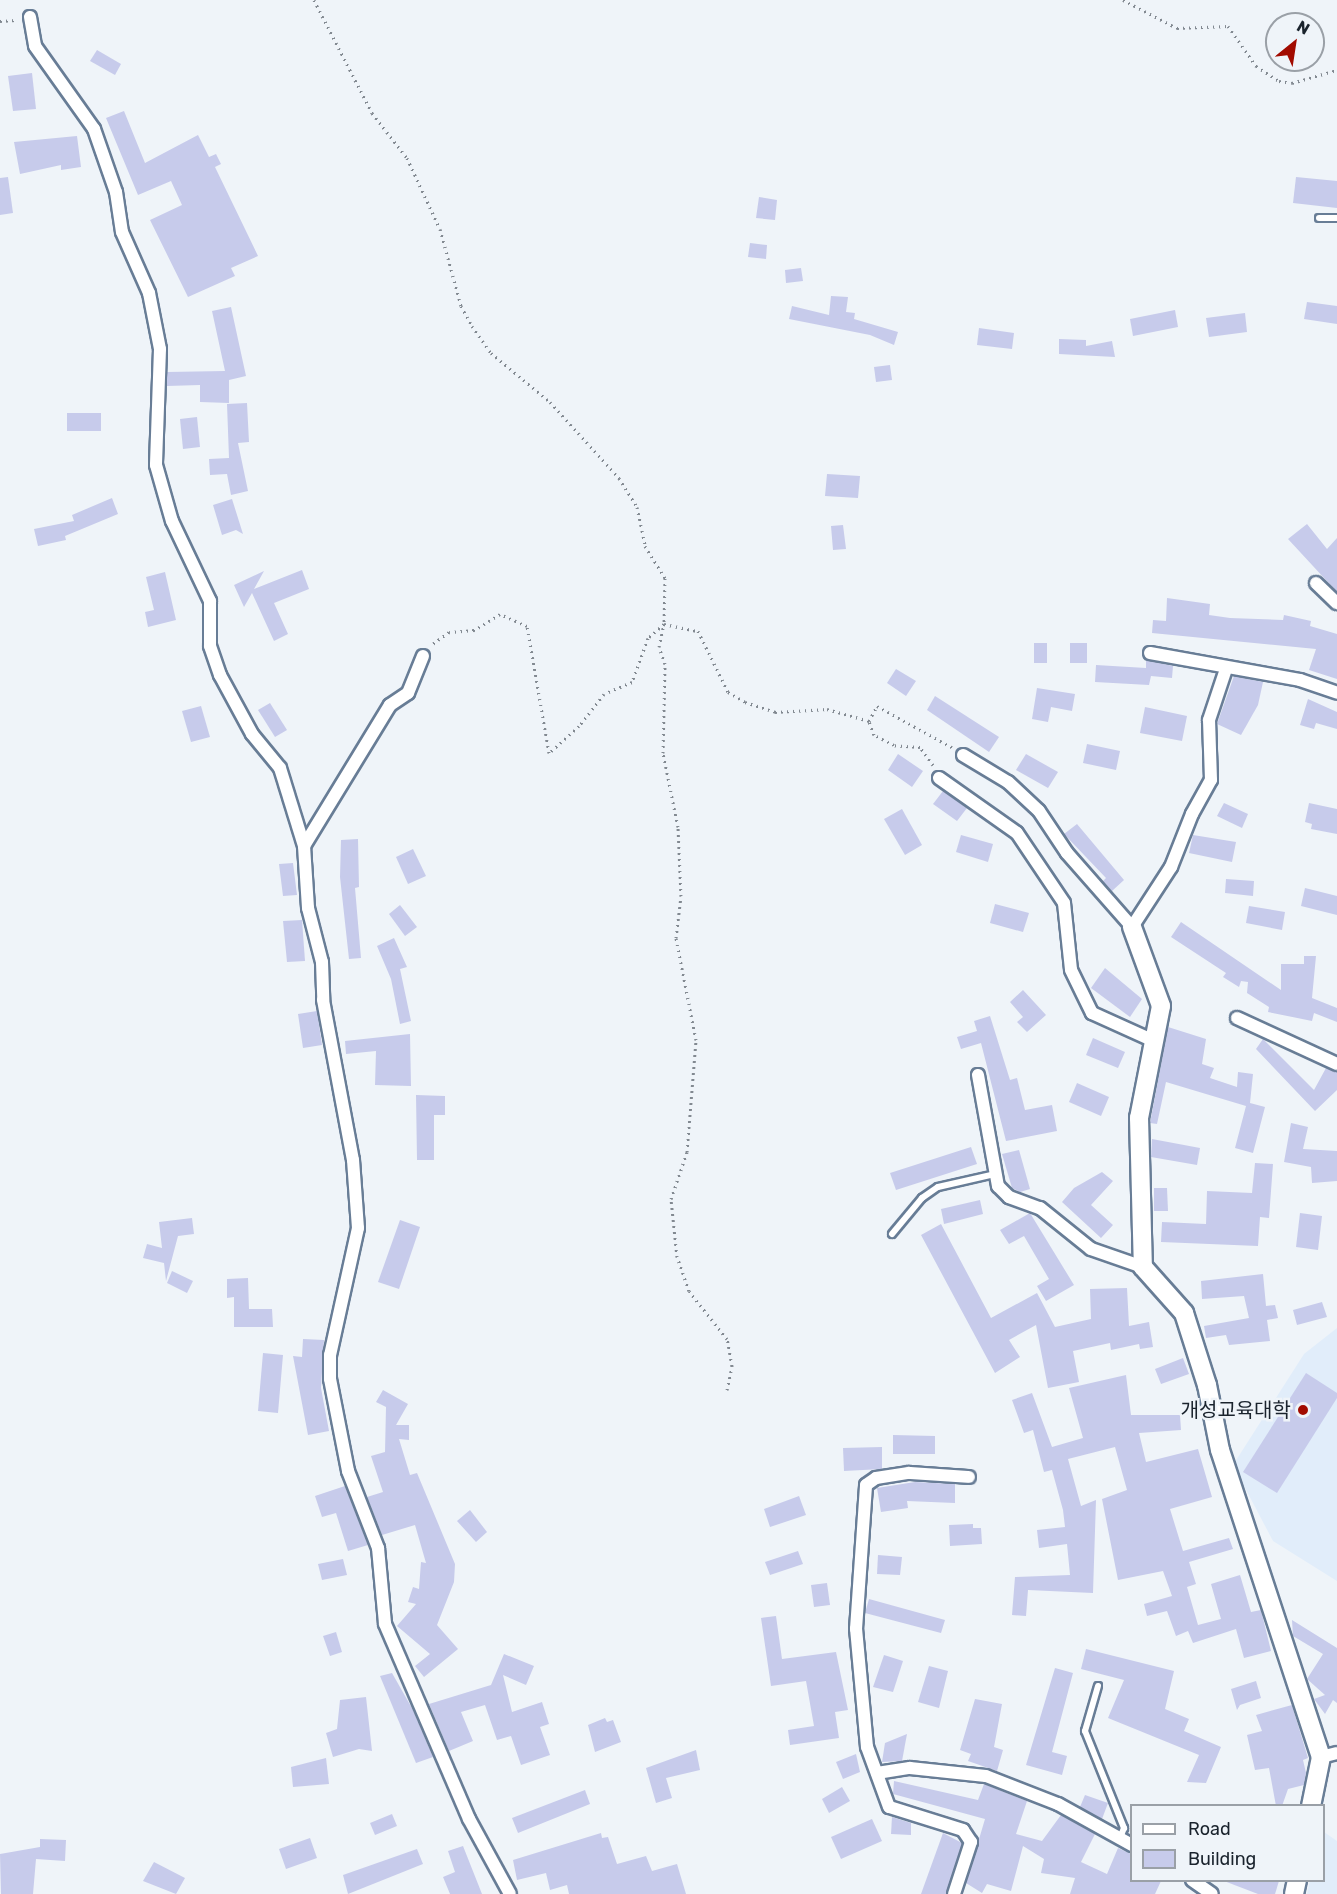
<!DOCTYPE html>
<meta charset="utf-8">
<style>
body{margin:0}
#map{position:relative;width:1337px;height:1894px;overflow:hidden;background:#eff4f9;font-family:Rubik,"Noto Sans KR",sans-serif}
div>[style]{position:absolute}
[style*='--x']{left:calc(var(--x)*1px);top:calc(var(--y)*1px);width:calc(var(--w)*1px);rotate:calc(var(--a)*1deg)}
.built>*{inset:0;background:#e1edfa}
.building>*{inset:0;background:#c7cbeb}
.path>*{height:3px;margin-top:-1.5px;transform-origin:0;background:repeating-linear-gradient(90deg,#828991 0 1.5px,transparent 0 6px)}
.roads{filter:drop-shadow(2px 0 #687d96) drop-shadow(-2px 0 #687d96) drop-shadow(0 2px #687d96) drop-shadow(0 -2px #687d96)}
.lane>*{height:6px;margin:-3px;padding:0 3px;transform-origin:3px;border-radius:3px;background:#fff}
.street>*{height:12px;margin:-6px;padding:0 6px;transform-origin:6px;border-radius:6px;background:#fff}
.secondary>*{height:18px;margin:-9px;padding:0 9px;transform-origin:9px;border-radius:9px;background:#fff}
.dots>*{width:16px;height:16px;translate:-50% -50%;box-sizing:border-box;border:3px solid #eff4f9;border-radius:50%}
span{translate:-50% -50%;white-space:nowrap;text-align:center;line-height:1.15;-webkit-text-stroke:5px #eff4f9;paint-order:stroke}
.poi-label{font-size:20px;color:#1a232d}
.right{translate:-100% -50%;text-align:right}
.legend{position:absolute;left:1130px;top:1804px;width:195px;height:78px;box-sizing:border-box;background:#eff4f9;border:2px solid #9aa0a7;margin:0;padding:8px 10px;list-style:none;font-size:18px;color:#1a232d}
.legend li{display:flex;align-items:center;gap:12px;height:30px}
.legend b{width:30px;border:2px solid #9aa0a7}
.north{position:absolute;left:1265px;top:12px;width:60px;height:60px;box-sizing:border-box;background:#eff4f9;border:2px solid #9aa0a7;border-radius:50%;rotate:30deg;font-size:16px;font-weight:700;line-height:24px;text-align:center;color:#1a232d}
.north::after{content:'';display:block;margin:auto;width:21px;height:27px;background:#a20b00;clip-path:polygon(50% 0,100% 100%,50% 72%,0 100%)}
</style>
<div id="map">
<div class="built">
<i style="clip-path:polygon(1337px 1328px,1337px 1581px,1273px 1541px,1233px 1465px,1304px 1354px)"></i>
<i style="clip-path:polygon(1324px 1832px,1337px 1841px,1337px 1894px,1307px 1894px,1310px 1881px,1324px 1880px)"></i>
</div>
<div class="building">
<i style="clip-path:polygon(97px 50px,121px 64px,115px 75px,90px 61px)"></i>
<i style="clip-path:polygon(32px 73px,36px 109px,13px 111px,8px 76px)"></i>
<i style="clip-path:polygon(124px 111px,145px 163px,198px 135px,209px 157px,216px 154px,221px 164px,215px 167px,258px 256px,231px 268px,235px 276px,188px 297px,150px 220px,182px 205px,171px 181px,138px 195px,106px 118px)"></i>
<i style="clip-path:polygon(77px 136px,81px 167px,61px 170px,61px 165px,20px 174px,14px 142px)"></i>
<i style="clip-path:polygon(8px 177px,13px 213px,0 215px,0 178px)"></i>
<i style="clip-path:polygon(1296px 177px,1337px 181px,1337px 208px,1293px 203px)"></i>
<i style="clip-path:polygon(759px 197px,777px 200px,775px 220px,756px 218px)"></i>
<i style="clip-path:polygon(750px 243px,767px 245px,766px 259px,748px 257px)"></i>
<i style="clip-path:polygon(801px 268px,803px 281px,786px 283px,785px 270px)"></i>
<i style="clip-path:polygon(831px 296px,848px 297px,846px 312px,855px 313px,854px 319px,898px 332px,894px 345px,870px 335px,789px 319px,792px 306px,829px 315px)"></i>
<i style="clip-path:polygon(1307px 302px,1337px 306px,1337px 324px,1304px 319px)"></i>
<i style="clip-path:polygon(231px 307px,246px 376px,229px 380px,229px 403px,200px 402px,200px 385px,167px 386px,167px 372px,225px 371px,212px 311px)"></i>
<i style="clip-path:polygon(1175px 310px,1178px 327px,1133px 336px,1130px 319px)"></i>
<i style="clip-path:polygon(1245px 313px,1247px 332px,1209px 337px,1206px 318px)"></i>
<i style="clip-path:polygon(979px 328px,1014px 333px,1012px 349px,977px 345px)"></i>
<i style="clip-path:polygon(1059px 339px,1086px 340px,1086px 346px,1112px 341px,1115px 357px,1059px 354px)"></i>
<i style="clip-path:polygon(890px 365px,892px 380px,876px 382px,874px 367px)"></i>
<i style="clip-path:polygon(247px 403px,249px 442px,238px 443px,248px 491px,231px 495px,227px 474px,210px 475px,209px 459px,229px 458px,227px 404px)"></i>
<i style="clip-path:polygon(67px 413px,101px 413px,101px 431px,67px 431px)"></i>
<i style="clip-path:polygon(197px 417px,200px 447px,183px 449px,180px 419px)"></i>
<i style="clip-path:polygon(827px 474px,860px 476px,858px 498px,825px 496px)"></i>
<i style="clip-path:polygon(112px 498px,118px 514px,65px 536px,66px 540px,38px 546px,34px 529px,74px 521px,72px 515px)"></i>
<i style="clip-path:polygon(232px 499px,243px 534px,236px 530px,222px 535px,213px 505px)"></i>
<i style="clip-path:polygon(1307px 524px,1327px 549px,1337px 538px,1337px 592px,1288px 539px)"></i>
<i style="clip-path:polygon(843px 525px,846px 549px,833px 550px,831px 526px)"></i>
<i style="clip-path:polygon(302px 570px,309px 589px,274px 603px,288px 634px,274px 641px,252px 593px,244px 607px,234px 585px,264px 571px,254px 589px)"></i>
<i style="clip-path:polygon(165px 572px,176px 620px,148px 627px,145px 612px,154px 610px,146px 577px)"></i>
<i style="clip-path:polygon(1167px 598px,1210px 604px,1209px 615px,1230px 618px,1283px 620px,1284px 615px,1311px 621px,1310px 626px,1337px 634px,1337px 679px,1309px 670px,1316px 649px,1152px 633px,1153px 620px,1166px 621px)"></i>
<i style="clip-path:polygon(1034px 643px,1047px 643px,1047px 663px,1034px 663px)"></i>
<i style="clip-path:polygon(1070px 643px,1087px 643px,1087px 663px,1070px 663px)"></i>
<i style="clip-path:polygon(1146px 660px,1173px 666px,1172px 678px,1151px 676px,1149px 685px,1095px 682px,1096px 665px,1146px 668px)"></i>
<i style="clip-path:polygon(896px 669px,916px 681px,906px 696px,887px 683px)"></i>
<i style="clip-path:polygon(1234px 676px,1263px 682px,1258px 705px,1241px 735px,1217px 724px)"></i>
<i style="clip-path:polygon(1037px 688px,1075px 694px,1072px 711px,1051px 707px,1048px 722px,1032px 719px)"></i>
<i style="clip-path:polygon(935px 696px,999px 737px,989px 752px,927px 710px)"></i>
<i style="clip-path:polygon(1308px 699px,1337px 712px,1337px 729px,1316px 723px,1314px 729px,1300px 725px)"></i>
<i style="clip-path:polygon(270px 703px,287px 730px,275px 737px,258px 710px)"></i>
<i style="clip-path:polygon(201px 706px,210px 737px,191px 742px,182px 711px)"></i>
<i style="clip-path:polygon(1145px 707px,1187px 716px,1182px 741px,1140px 733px)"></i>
<i style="clip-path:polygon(1087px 744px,1120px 751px,1116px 770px,1083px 763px)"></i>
<i style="clip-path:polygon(898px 754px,923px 771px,912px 787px,888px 770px)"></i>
<i style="clip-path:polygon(1026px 754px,1058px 772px,1048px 788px,1016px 770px)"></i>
<i style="clip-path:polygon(943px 791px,967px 808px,957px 821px,933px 804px)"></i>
<i style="clip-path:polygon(1224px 803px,1248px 814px,1242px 828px,1217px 816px)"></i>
<i style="clip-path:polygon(1309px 803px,1337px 809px,1337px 834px,1311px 829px,1312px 824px,1305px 822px)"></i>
<i style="clip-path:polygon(902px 809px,922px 845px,905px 855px,884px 819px)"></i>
<i style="clip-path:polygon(1077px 824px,1124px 880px,1112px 891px,1103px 881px,1106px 878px,1064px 834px)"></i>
<i style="clip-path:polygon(961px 835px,993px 844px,988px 862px,956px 852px)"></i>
<i style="clip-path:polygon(1193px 835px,1236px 842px,1232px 862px,1189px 853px)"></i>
<i style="clip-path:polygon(358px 839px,359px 887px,355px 888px,361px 958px,349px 959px,340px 877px,341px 840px)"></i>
<i style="clip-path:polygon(413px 849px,426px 876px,408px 884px,396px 857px)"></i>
<i style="clip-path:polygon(293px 863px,297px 895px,283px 896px,279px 864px)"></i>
<i style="clip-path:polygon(1226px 879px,1254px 881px,1253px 896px,1225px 893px)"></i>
<i style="clip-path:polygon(1305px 888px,1337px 896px,1337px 915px,1301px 906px)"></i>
<i style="clip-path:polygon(995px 904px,1029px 913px,1023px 932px,990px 923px)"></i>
<i style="clip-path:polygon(400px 905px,417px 927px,405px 936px,389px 914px)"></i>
<i style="clip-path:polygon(1249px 906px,1285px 912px,1282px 930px,1246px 923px)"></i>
<i style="clip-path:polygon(302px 920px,305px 961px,287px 962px,283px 921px)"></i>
<i style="clip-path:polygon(1181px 922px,1281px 990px,1281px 964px,1304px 964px,1304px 956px,1316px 956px,1312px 998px,1337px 1008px,1337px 1022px,1314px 1013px,1312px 1021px,1268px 1012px,1269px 1007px,1247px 993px,1248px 982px,1241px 981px,1239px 987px,1223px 977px,1226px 973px,1171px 937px)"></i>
<i style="clip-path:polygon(394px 938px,407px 967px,400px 969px,411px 1021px,400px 1024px,391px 979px,377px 946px)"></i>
<i style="clip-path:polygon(1105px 968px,1142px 999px,1130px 1017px,1091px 988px)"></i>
<i style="clip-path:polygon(1023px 990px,1046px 1015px,1027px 1032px,1017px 1022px,1023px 1017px,1010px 1002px)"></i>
<i style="clip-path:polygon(317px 1011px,322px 1045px,303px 1048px,298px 1014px)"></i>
<i style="clip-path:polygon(990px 1016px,1010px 1080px,1017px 1078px,1025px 1110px,1052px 1105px,1057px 1131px,1006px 1141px,981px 1043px,961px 1049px,957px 1037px,977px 1031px,974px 1021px)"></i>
<i style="clip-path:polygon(1168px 1027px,1206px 1039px,1202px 1064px,1214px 1068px,1210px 1078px,1237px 1087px,1238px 1072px,1253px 1074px,1250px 1103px,1265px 1107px,1253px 1153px,1235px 1148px,1246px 1106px,1166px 1082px,1157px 1124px,1150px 1123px)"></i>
<i style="clip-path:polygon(410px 1034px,411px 1086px,375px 1085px,376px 1051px,346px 1054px,345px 1041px)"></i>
<i style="clip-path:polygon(1093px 1038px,1125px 1052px,1118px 1068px,1086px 1055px)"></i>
<i style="clip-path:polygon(1263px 1039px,1314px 1090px,1326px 1068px,1337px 1072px,1337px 1090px,1315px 1111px,1256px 1049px)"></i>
<i style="clip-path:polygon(1077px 1083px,1109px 1097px,1101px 1116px,1069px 1102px)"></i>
<i style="clip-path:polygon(416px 1095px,445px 1096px,445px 1115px,434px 1115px,434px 1160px,417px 1160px)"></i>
<i style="clip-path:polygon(1291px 1123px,1308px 1127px,1303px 1149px,1337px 1151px,1337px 1181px,1312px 1183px,1311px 1167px,1284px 1162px)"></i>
<i style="clip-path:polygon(1152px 1139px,1200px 1148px,1197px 1165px,1151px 1157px)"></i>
<i style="clip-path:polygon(971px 1147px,977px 1164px,896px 1190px,890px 1173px)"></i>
<i style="clip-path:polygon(1019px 1150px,1030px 1189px,1020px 1192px,1012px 1188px,1002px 1154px)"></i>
<i style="clip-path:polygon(1255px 1163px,1273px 1164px,1269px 1218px,1260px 1217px,1258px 1246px,1161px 1242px,1162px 1222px,1206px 1224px,1207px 1191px,1252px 1193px)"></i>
<i style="clip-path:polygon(1102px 1172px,1113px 1181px,1091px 1205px,1113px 1225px,1101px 1238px,1062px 1202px,1074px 1188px)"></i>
<i style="clip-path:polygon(1154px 1188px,1167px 1188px,1168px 1211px,1154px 1211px)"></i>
<i style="clip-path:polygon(980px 1200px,983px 1214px,944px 1224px,941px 1209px)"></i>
<i style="clip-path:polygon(1030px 1213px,1074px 1285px,1046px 1301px,1037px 1286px,1049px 1279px,1024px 1236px,1009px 1244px,1000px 1230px)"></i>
<i style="clip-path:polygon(1300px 1213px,1322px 1216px,1318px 1250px,1296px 1247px)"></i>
<i style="clip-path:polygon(192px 1218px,194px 1234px,178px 1236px,166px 1281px,164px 1263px,143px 1258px,147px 1244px,162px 1248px,159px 1222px)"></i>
<i style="clip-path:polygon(400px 1220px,420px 1227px,399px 1289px,378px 1282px)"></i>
<i style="clip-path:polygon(941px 1224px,991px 1318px,1037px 1293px,1055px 1327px,1091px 1319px,1090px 1289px,1127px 1288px,1129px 1326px,1149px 1322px,1153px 1347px,1140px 1349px,1139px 1344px,1111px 1350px,1110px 1343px,1073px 1351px,1079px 1382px,1048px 1388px,1036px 1325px,1009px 1340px,1020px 1357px,995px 1373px,921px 1235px)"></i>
<i style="clip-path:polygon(172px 1271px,193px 1281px,187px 1293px,167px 1283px)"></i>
<i style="clip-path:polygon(1263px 1274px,1266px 1306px,1275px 1305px,1278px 1318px,1267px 1320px,1270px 1341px,1229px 1345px,1226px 1335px,1206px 1338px,1204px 1326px,1249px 1318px,1244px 1296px,1202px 1299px,1201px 1281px)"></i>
<i style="clip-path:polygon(248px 1278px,249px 1309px,272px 1309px,273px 1327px,234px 1327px,234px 1297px,227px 1298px,227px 1279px)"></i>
<i style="clip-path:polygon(1322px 1302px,1327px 1317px,1297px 1325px,1293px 1310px)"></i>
<i style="clip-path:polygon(303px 1339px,324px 1340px,321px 1388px,329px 1431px,308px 1435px,293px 1356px,302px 1357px)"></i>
<i style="clip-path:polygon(263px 1353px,283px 1355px,278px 1413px,258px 1411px)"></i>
<i style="clip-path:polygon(1183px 1358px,1189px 1374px,1161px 1384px,1155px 1369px)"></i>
<i style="clip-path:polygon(1306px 1373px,1337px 1393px,1337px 1398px,1277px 1493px,1243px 1472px)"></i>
<i style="clip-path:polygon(1126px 1375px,1131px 1415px,1180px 1415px,1181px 1430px,1139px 1433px,1146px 1462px,1198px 1449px,1212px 1497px,1170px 1509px,1183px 1551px,1229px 1538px,1233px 1549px,1189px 1562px,1196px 1584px,1187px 1587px,1198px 1625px,1221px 1619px,1211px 1584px,1240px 1575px,1251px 1612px,1261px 1610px,1271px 1651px,1244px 1658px,1236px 1629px,1193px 1643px,1188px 1631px,1176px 1636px,1167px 1611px,1147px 1616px,1144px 1604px,1172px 1596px,1163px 1571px,1118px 1580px,1102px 1499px,1127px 1490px,1115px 1447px,1068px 1459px,1081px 1506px,1096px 1500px,1093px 1593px,1028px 1590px,1026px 1616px,1012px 1615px,1015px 1577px,1070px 1575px,1067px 1544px,1039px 1548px,1037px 1530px,1065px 1527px,1063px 1510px,1052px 1470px,1044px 1472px,1033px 1430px,1024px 1433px,1012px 1400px,1032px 1393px,1052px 1447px,1083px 1438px,1069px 1388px)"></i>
<i style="clip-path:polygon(383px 1390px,408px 1404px,396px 1425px,409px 1425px,409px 1440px,399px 1439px,410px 1475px,417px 1473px,455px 1564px,454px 1582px,437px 1625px,458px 1649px,424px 1677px,415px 1666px,430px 1654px,397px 1626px,416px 1604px,408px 1602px,413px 1587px,419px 1589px,421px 1562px,426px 1563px,415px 1525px,382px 1535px,367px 1497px,383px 1492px,371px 1456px,385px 1452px,386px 1407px,376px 1402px)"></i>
<i style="clip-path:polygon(893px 1435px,935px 1436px,935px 1454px,893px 1454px)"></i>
<i style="clip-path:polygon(882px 1447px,882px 1469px,844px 1471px,843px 1448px)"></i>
<i style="clip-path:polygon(915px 1482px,955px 1484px,955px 1503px,907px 1501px,908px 1508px,881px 1512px,877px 1488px)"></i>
<i style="clip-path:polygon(345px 1486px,368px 1545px,348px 1551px,336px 1513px,322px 1517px,315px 1496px)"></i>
<i style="clip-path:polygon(799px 1496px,806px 1515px,770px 1527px,764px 1509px)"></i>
<i style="clip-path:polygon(470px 1510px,487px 1532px,476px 1542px,457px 1521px)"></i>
<i style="clip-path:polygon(973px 1524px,973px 1528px,981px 1528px,982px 1544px,950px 1546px,949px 1525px)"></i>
<i style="clip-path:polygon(798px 1551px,803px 1564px,770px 1575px,765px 1562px)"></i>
<i style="clip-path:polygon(878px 1555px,902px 1557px,900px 1575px,877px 1574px)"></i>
<i style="clip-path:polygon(343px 1559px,347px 1575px,322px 1580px,318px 1564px)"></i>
<i style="clip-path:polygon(827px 1583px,830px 1605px,814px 1607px,811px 1585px)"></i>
<i style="clip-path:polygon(869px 1599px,945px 1620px,941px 1633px,865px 1613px)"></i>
<i style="clip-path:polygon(776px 1616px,782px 1659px,836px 1652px,848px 1710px,835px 1712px,839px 1738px,790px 1745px,788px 1730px,814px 1726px,806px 1681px,771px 1686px,761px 1618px)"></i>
<i style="clip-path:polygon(1292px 1620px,1337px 1648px,1337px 1703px,1333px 1700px,1325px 1714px,1314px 1699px,1325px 1695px,1307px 1679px,1323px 1654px,1293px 1636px)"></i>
<i style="clip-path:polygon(336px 1632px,342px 1652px,330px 1656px,323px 1636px)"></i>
<i style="clip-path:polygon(1086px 1649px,1174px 1671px,1165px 1709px,1189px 1719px,1184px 1731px,1221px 1747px,1206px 1783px,1187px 1782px,1199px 1755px,1108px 1718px,1124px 1680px,1081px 1669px)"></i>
<i style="clip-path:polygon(504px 1654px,534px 1666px,526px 1685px,503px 1675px,512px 1712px,542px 1702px,549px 1724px,540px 1727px,550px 1755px,521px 1765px,511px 1736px,497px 1740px,485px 1705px,461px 1712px,473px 1741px,449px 1751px,429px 1704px,491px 1685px)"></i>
<i style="clip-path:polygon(884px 1655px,903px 1661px,893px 1692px,873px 1687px)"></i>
<i style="clip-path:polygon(929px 1666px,948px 1671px,939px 1708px,918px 1702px)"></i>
<i style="clip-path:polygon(1055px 1668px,1073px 1673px,1052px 1752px,1067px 1756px,1062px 1775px,1026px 1765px)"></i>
<i style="clip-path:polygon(392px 1673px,413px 1710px,433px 1757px,416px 1763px,380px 1676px)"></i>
<i style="clip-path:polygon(1256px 1681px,1261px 1698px,1240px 1705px,1237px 1710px,1231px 1689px)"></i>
<i style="clip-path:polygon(366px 1697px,372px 1751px,359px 1749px,333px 1757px,326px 1733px,337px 1729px,340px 1700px)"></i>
<i style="clip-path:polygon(975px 1699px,1002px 1704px,994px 1747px,1003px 1750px,997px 1771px,968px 1761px,971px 1754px,960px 1750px)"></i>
<i style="clip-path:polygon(1292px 1705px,1308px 1758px,1303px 1760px,1306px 1773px,1304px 1785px,1288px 1789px,1282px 1806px,1276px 1806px,1269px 1768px,1255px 1770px,1247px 1735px,1262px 1731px,1256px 1715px)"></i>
<i style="clip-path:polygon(605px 1718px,607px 1722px,613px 1720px,621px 1742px,595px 1752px,588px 1725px)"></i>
<i style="clip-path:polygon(907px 1734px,902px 1761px,882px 1762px,885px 1743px)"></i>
<i style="clip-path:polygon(696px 1750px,700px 1770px,666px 1778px,672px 1798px,656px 1803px,646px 1768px)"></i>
<i style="clip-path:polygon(856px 1754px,860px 1772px,843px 1779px,836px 1762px)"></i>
<i style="clip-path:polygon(326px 1758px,329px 1784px,293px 1787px,291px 1767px)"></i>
<i style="clip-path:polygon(894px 1781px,978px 1800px,984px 1784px,1027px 1801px,1016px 1834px,1042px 1841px,1061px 1815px,1095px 1834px,1081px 1862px,1107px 1874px,1118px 1848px,1131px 1854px,1131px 1881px,1161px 1881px,1155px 1894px,1070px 1894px,1075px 1878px,1041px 1873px,1044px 1859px,1023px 1846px,1011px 1891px,987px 1884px,982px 1893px,966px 1883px,985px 1819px,893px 1794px)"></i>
<i style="clip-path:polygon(842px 1787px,850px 1801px,829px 1813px,822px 1799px)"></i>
<i style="clip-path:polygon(585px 1790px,590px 1804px,518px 1833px,512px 1818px)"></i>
<i style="clip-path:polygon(1085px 1795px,1108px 1803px,1102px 1819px,1080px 1807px)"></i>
<i style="clip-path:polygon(392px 1814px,397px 1826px,375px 1835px,370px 1823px)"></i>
<i style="clip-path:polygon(892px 1817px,911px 1823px,911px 1835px,891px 1834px)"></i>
<i style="clip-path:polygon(872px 1819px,882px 1841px,841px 1859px,831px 1837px)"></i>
<i style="clip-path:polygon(601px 1833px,602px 1838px,608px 1837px,617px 1864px,646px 1856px,652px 1871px,677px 1864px,686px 1894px,569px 1894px,567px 1885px,550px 1890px,546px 1873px,517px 1880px,513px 1860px)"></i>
<i style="clip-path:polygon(943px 1833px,962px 1843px,946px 1894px,921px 1894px)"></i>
<i style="clip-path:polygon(310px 1838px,317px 1858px,286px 1869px,279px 1849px)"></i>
<i style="clip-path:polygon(40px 1839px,66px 1840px,65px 1861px,36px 1859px,33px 1894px,1px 1894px,0 1854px,40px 1847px)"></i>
<i style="clip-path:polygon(463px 1846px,482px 1894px,450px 1894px,443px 1877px,455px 1872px,448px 1851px)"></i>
<i style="clip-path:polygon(417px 1849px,423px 1864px,348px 1894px,343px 1875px)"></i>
<i style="clip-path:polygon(154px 1862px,185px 1878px,176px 1894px,143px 1881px)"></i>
<i style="clip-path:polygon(1224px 1881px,1279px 1881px,1275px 1894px,1258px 1894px)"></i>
</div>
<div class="path">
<i style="--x:314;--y:0;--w:127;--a:62.8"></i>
<i style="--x:372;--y:113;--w:57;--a:52.1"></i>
<i style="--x:407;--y:158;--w:78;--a:65.1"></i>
<i style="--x:440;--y:229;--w:80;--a:74.7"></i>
<i style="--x:461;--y:306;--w:23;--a:61"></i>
<i style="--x:472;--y:326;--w:33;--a:55"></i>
<i style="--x:491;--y:353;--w:77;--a:39.7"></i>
<i style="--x:550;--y:402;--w:103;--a:47.8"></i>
<i style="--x:619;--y:478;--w:34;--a:58"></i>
<i style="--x:637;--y:507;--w:40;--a:78"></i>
<i style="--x:645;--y:546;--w:38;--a:58"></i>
<i style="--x:665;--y:578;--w:46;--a:91.2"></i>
<i style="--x:664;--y:624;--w:21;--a:139"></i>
<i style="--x:648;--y:638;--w:47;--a:110"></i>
<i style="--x:632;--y:682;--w:30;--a:157"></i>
<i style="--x:604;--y:694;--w:41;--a:128"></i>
<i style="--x:579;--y:726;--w:40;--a:138"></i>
<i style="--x:549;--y:753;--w:129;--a:-99.8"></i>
<i style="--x:527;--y:626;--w:30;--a:-156"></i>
<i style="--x:500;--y:614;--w:31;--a:148"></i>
<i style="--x:474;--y:630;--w:25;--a:175"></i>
<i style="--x:449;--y:632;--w:22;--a:144"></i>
<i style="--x:1123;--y:0;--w:61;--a:27.4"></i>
<i style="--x:1177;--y:28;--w:51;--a:-2.2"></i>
<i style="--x:1228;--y:26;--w:49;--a:55"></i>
<i style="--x:1256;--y:66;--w:27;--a:33"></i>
<i style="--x:1279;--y:81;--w:13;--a:9"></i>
<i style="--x:1292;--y:83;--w:47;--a:-16.1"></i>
<i style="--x:0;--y:21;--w:16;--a:-4"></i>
<i style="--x:933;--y:765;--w:22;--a:-126"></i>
<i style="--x:920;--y:747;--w:26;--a:-176"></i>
<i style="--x:894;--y:745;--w:22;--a:-153"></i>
<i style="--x:874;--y:735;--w:15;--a:-110"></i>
<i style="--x:869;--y:721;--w:17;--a:-62"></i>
<i style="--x:877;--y:706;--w:87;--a:28.9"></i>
<i style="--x:727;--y:1390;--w:25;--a:-78"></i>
<i style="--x:732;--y:1366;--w:27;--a:-100"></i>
<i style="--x:727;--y:1339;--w:61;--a:-128.4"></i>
<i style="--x:689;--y:1291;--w:36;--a:-109"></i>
<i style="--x:677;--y:1257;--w:58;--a:-95.9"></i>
<i style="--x:671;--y:1199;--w:50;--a:-71.2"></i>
<i style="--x:687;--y:1152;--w:112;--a:-85.4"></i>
<i style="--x:696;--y:1040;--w:104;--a:-101.1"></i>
<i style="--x:676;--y:938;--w:42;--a:-83.2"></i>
<i style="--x:681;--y:896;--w:69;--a:-92.5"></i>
<i style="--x:678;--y:827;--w:76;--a:-101.5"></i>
<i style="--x:663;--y:753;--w:89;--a:-88.7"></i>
<i style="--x:665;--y:664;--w:18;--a:-109"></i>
<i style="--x:659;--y:647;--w:24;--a:-78"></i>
<i style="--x:664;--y:624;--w:35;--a:12"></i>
<i style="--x:698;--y:631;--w:68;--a:63.8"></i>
<i style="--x:728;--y:692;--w:20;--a:30"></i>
<i style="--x:745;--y:702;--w:32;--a:18"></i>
<i style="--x:775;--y:712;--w:52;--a:-3.3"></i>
<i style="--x:827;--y:709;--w:44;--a:15.9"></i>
</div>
<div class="roads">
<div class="lane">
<i style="--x:1319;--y:218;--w:18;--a:0"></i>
<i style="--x:892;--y:1234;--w:47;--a:-50.2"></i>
<i style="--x:922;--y:1198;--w:19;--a:-35"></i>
<i style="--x:938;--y:1187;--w:58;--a:-12.8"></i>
<i style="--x:1098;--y:1686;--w:47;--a:106.1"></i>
<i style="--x:1085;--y:1731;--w:105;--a:68.1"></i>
<i style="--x:1124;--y:1828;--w:11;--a:112"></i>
</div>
<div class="street">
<i style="--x:30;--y:17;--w:29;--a:80"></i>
<i style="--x:35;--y:46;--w:102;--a:54.6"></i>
<i style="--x:94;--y:129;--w:67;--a:70.8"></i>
<i style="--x:116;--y:192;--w:40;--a:81.5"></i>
<i style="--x:122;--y:232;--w:67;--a:66.1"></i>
<i style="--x:149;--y:293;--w:57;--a:78.9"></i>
<i style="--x:160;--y:349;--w:116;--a:92"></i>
<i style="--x:156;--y:465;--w:58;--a:74.1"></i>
<i style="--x:172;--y:521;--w:89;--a:64.6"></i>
<i style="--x:210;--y:601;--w:45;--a:90"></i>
<i style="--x:210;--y:646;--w:31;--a:71"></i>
<i style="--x:220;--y:675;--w:67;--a:61.5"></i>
<i style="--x:252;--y:734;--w:44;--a:50.5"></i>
<i style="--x:280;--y:768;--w:82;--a:72.9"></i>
<i style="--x:1316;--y:583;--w:29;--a:44"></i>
<i style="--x:1150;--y:653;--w:152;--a:10.2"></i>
<i style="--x:1300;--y:680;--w:39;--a:19"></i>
<i style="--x:423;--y:656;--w:40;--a:112"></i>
<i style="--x:408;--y:693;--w:22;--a:146"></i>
<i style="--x:390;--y:705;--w:165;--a:121.4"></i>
<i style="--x:304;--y:846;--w:62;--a:86.3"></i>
<i style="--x:308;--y:908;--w:56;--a:75.5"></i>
<i style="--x:322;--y:962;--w:38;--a:88"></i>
<i style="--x:323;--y:1000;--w:163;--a:79.4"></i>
<i style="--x:353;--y:1160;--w:68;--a:85.8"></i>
<i style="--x:358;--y:1228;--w:130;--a:102.4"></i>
<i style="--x:330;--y:1355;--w:24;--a:90"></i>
<i style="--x:330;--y:1379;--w:94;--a:78.9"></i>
<i style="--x:348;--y:1471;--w:83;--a:68.7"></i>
<i style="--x:378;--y:1548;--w:76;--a:84.7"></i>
<i style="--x:385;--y:1624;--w:212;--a:66.7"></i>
<i style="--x:469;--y:1819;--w:85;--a:61.3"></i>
<i style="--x:963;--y:755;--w:52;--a:31"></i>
<i style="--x:1008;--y:782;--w:42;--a:43.1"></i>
<i style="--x:1039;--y:811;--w:50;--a:56.3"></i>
<i style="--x:1067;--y:853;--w:98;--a:48.7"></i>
<i style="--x:1132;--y:927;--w:72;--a:-57"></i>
<i style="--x:1171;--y:867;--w:57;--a:-68.4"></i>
<i style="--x:1192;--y:814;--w:39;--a:-61"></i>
<i style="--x:1211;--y:780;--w:60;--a:-91.9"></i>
<i style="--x:1209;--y:720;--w:54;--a:-71.6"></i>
<i style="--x:939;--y:778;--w:95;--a:35.2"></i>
<i style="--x:1017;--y:833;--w:84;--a:56.1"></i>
<i style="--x:1064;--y:903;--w:67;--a:84"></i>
<i style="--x:1071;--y:970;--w:48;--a:64"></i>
<i style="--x:1092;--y:1013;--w:68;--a:24.3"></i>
<i style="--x:1237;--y:1018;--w:110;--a:24.7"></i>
<i style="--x:978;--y:1075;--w:113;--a:79.8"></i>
<i style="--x:998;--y:1186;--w:16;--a:45"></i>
<i style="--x:1009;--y:1197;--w:33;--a:20"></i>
<i style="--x:1040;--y:1208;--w:65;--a:38.8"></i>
<i style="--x:1091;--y:1249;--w:55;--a:19.1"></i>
<i style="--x:1321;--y:1757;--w:16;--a:-14"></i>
<i style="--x:877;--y:1773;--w:33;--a:-9"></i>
<i style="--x:910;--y:1768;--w:76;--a:6"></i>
<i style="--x:986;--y:1776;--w:77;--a:21.3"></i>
<i style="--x:1058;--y:1804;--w:85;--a:29"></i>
<i style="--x:1192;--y:1880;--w:24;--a:35"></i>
<i style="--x:954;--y:1894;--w:55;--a:-71.9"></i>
<i style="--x:971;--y:1842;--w:14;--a:-124"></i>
<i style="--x:963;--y:1830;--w:77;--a:-162.7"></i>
<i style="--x:889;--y:1807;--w:64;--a:-110.1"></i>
<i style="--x:867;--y:1747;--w:119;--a:-95.3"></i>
<i style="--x:856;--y:1629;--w:144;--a:-86"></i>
<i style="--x:866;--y:1485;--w:12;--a:-35"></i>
<i style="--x:876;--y:1478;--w:33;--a:-9"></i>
<i style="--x:909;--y:1473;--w:60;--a:3.8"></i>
</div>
<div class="secondary">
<i style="--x:1132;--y:927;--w:84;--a:69.8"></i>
<i style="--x:1161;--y:1006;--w:114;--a:101.1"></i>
<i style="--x:1139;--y:1118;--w:149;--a:88.5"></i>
<i style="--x:1143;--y:1267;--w:62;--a:48.3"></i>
<i style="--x:1184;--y:1313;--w:76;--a:72.3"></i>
<i style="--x:1207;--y:1385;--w:66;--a:78.7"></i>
<i style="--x:1220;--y:1450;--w:323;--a:71.8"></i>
<i style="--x:1321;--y:1757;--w:50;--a:101.5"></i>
<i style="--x:1294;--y:1894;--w:14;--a:-78"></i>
</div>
</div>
<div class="dots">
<i style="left:1303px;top:1410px;background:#a20b00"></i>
</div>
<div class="poi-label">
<span class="right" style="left:1291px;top:1410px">개성교육대학</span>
</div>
<ul class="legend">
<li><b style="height:8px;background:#fff"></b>Road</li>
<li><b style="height:16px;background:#c7cbeb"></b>Building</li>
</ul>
<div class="north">N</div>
</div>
